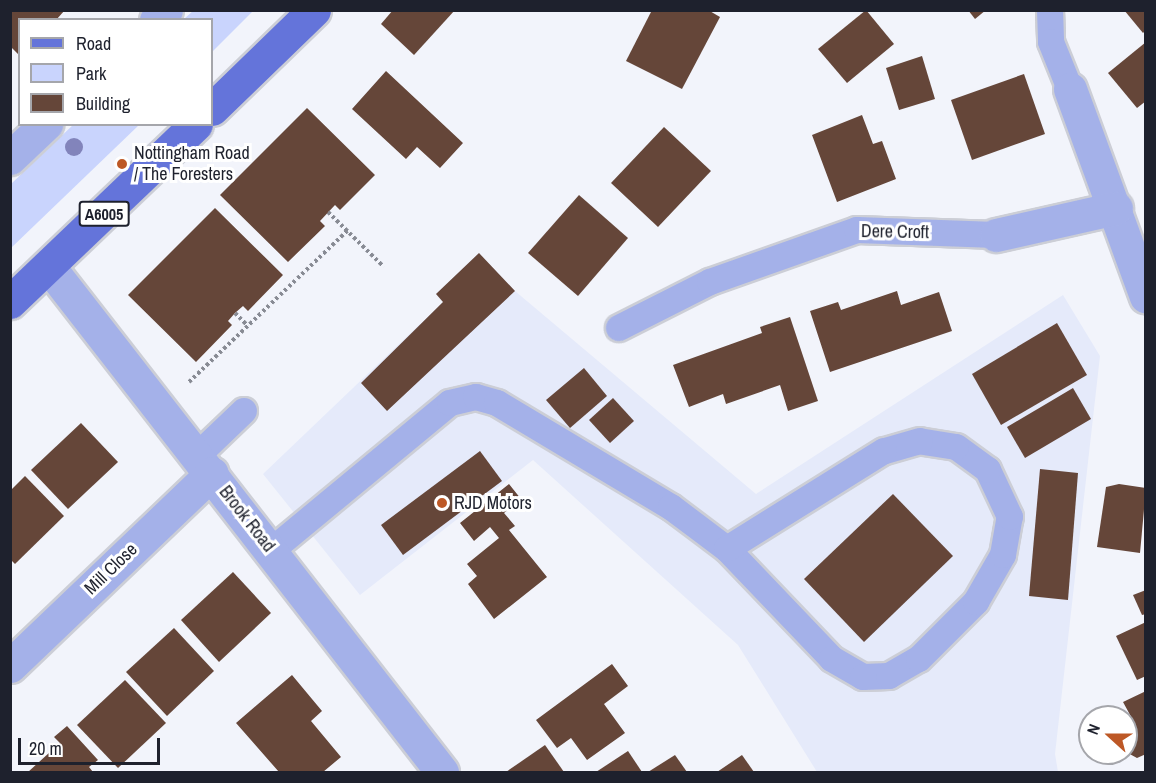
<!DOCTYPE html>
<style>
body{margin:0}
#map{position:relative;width:1156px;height:783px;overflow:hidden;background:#f2f4fb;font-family:"Archivo Narrow",sans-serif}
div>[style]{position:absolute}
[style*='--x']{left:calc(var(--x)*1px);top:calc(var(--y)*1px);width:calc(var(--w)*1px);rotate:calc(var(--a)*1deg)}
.built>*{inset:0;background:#e5eafa}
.green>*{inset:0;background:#c9d4fd}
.building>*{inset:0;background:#654639}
.path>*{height:4px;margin-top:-2px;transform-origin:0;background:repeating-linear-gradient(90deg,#888b94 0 3px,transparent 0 6px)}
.roads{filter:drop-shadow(2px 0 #ccced6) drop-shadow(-2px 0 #ccced6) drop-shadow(0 2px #ccced6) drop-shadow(0 -2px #ccced6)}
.lane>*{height:26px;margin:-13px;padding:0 13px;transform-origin:13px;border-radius:13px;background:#a4b1e9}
.street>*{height:33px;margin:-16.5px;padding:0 16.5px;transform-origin:16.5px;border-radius:16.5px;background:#a4b1e9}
.primary>*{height:33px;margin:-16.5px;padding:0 16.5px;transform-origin:16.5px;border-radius:16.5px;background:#6474da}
.trees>*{width:18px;height:18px;margin:-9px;border-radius:50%;background:#8284bb}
.dots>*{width:16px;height:16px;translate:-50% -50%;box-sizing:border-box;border:3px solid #fff;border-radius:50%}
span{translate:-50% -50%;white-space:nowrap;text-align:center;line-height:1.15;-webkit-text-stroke:6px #fff;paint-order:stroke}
.shield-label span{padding:2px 4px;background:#fff;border:2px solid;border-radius:4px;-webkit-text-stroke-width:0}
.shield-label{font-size:16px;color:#1e212d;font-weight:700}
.poi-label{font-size:18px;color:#1e212d}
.left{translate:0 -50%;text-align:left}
.street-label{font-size:18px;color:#1e212d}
.frame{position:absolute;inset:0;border:12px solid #1e212d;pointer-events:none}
.legend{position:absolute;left:18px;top:18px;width:195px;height:108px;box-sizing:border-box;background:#fff;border:2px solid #a5a6ab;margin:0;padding:8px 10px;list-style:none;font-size:18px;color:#1e212d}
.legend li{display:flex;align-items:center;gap:12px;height:30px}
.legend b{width:30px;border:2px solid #a5a6ab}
.north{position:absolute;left:1078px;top:705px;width:60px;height:60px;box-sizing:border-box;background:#fff;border:2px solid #a5a6ab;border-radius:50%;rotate:291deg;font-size:16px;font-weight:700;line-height:24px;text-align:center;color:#1e212d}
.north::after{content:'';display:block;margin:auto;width:21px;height:27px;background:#bd5826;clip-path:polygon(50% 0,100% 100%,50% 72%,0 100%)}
.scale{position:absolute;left:18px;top:738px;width:142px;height:27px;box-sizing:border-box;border:3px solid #1e212d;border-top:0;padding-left:8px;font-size:18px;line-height:21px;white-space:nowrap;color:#1e212d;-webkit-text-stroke:4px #fff;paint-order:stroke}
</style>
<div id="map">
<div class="built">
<i style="clip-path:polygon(479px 253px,515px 291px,756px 494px,1063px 295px,1100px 356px,1055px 754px,1058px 772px,817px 772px,738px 645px,533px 460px,360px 595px,263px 474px,443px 302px,436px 294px)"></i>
</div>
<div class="green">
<i style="clip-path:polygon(194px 10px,253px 10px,253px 11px,212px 52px,212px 20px,184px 19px)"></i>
<i style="clip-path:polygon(74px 124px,139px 125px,11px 248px,11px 184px)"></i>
</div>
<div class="building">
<i style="clip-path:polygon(10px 10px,65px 10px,56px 20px,20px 20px,20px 56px,10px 46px)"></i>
<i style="clip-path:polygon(393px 10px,455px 10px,414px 55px,381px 24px)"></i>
<i style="clip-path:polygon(652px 10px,708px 10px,720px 17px,682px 89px,626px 61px)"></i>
<i style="clip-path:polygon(866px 10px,894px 44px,847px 83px,818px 49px)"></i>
<i style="clip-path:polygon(968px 10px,986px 10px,975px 19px)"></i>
<i style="clip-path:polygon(1124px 10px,1146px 10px,1146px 30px,1143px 33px)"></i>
<i style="clip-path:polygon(1146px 42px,1146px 101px,1137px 108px,1108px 73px)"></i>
<i style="clip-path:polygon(922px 56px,935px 99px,899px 110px,886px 68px)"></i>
<i style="clip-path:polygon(386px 71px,463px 143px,440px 168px,417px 147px,406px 159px,352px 109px)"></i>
<i style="clip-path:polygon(1024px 74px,1045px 134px,972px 160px,951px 100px)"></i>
<i style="clip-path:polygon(307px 108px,375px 175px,340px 210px,335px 205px,320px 221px,325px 226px,288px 262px,220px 195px)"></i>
<i style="clip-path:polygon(862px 115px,873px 144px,882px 141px,896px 179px,837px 202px,812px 135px)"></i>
<i style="clip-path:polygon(664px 127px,711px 171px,658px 227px,611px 183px)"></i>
<i style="clip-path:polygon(579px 195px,628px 238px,578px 296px,528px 253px)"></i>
<i style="clip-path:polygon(215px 208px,283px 275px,248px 311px,243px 306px,235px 313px,228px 321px,232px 325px,196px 362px,128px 295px)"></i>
<i style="clip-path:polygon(479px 253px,515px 291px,387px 411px,361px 383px,443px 302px,436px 294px)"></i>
<i style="clip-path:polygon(897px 291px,901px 305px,939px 292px,952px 331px,830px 372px,810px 311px,838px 302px,841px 310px)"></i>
<i style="clip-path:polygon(790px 317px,818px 401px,788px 411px,780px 385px,726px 404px,723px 394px,689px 407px,673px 365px,762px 333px,760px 327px)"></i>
<i style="clip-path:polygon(1057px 323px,1087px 375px,1001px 425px,972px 374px)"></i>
<i style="clip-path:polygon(584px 368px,607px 396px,570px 428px,546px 400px)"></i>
<i style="clip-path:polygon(1073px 388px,1091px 419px,1025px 458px,1007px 427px)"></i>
<i style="clip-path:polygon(613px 398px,634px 421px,610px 443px,589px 420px)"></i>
<i style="clip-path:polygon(81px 423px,118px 462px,68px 509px,31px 470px)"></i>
<i style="clip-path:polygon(480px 451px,502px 481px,403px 555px,381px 525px)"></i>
<i style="clip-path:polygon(1040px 469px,1078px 473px,1068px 600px,1029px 596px)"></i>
<i style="clip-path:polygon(25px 476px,64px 516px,15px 564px,10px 559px,10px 491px)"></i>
<i style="clip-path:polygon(509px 484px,521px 499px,504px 513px,515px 526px,509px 530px,547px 577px,494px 619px,468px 584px,477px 576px,467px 564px,499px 538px,490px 527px,474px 541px,460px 523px)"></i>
<i style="clip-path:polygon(1119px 484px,1146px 488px,1140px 553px,1097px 547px,1106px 487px)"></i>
<i style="clip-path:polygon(893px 494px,953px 556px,864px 642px,804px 579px)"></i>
<i style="clip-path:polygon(233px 572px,271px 613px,219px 662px,181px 620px)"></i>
<i style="clip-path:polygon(1146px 590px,1146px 614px,1142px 615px,1133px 595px)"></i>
<i style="clip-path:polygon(1146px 622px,1146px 676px,1137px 680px,1116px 636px)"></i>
<i style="clip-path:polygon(174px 628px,214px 671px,167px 716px,126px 672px)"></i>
<i style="clip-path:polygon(612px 664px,628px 686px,604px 704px,625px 733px,587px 760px,571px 738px,557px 748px,536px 720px)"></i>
<i style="clip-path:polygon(292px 675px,322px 711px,311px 721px,341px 757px,323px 772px,279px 772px,236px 723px)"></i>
<i style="clip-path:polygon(125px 680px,166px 723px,118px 768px,77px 725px)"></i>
<i style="clip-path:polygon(1146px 691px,1146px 754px,1137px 758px,1126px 752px,1126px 728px,1135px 724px,1123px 702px)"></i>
<i style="clip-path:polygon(67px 726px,98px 760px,89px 767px,93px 772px,28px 772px,60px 743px,54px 737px)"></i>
<i style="clip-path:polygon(545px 745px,564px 772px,506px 772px)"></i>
<i style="clip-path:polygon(628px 751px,642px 772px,596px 772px)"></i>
<i style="clip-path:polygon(675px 755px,687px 772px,648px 772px)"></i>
<i style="clip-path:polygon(742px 755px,754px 772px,717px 772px)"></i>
</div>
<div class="path">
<i style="--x:328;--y:212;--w:78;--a:44.5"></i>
<i style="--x:235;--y:313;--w:18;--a:45"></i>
<i style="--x:189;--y:382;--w:219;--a:-43.7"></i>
</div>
<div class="roads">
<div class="lane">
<i style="--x:1050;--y:10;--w:32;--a:88"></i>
<i style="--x:1051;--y:42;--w:51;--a:68"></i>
<i style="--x:619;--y:328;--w:102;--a:-26.8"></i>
<i style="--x:710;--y:282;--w:156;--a:-19.5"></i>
<i style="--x:857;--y:230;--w:139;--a:2.1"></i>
<i style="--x:197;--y:456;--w:65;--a:-43.8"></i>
<i style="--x:271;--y:551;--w:232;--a:-39.6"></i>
<i style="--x:450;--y:403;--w:27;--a:-13"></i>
<i style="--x:476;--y:397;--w:22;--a:16"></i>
<i style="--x:497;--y:403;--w:203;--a:30.9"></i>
<i style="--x:671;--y:507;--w:70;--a:36.9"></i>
<i style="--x:727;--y:549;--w:152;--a:46.3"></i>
<i style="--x:832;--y:659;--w:36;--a:30"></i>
<i style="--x:863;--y:677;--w:26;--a:-2"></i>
<i style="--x:889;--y:676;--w:34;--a:-30"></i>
<i style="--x:919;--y:659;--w:81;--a:-45"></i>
<i style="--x:976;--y:602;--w:54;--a:-60.1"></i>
<i style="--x:1003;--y:555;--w:39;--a:-80"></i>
<i style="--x:1010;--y:517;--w:52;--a:-115.1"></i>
<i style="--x:988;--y:470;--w:39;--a:-144"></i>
<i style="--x:956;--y:447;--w:36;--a:-171"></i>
<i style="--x:920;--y:441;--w:37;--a:164"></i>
<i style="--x:884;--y:451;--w:185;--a:148"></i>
</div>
<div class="street">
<i style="--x:156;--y:20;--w:14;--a:-45"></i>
<i style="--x:1070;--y:89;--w:221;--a:69.9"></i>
<i style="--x:10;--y:158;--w:50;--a:-43.4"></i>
<i style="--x:996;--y:235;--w:123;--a:-12.7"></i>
<i style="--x:49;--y:267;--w:640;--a:52.11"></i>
<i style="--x:10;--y:666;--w:279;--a:-43.7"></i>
</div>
<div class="primary">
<i style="--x:212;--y:109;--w:142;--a:-44.1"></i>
<i style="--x:10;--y:302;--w:257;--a:-43.7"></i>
</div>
</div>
<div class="trees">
<i style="left:74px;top:147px"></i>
</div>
<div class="dots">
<i style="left:122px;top:164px;background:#bd5826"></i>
<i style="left:442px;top:503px;background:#bd5826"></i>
</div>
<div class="shield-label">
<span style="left:104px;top:214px">A6005</span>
</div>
<div class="poi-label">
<span class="left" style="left:134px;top:164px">Nottingham Road<br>/ The Foresters</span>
<span class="left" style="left:454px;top:503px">RJD Motors</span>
</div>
<div class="street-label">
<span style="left:895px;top:232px;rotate:1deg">Dere Croft</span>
<span style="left:247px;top:519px;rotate:52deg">Brook Road</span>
<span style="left:111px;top:569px;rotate:-44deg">Mill Close</span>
</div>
<div class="frame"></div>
<ul class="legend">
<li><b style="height:8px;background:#6474da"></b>Road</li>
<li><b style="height:16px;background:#c9d4fd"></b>Park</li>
<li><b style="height:16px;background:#654639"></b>Building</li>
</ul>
<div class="north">N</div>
<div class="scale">20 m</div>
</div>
